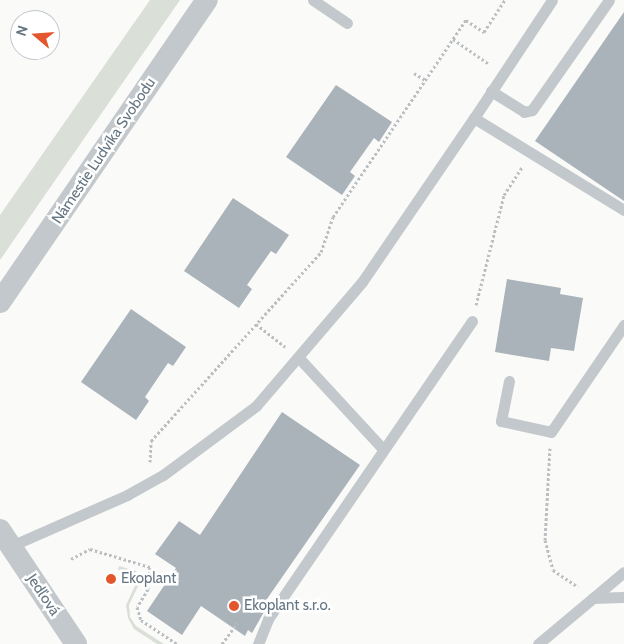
<!DOCTYPE html>
<meta charset="utf-8">
<style>
body{margin:0}
#map{position:relative;width:624px;height:644px;overflow:hidden;background:#fafaf8;font-family:Cabin,sans-serif}
div>[style]{position:absolute}
[style*='--x']{left:calc(var(--x)*1px);top:calc(var(--y)*1px);width:calc(var(--w)*1px);rotate:calc(var(--a)*1deg)}
.green>*{inset:0;background:#dadfd7}
.building>*{inset:0;background:#aab3b9}
.path>*{height:3px;margin-top:-1.5px;transform-origin:0;background:repeating-linear-gradient(90deg,#bbbfc2 0 2.5px,transparent 0 5px)}
.service>*{height:11px;margin:-5.5px;padding:0 5.5px;transform-origin:5.5px;border-radius:5.5px;background:#c3c8cc}
.minor>*{height:22px;margin:-11px;padding:0 11px;transform-origin:11px;border-radius:11px;background:#c3c8cc}
.dots>*{width:14px;height:14px;translate:-50% -50%;box-sizing:border-box;border:2px solid #fff;border-radius:50%}
span{translate:-50% -50%;white-space:nowrap;text-align:center;line-height:1.15;-webkit-text-stroke:5px #fff;paint-order:stroke}
.street-label{font-size:15px;color:#657683}
.poi-label{font-size:15px;color:#657683}
.left{translate:0 -50%;text-align:left}
.north{position:absolute;left:10px;top:10px;width:50px;height:50px;box-sizing:border-box;background:#fff;border:1px solid #c1c8cd;border-radius:50%;rotate:288deg;font-size:14px;font-weight:700;line-height:20px;text-align:center;color:#657683}
.north::after{content:'';display:block;margin:auto;width:18px;height:22px;background:#e4572e;clip-path:polygon(50% 0,100% 100%,50% 72%,0 100%)}
</style>
<div id="map">
<div class="green">
<i style="clip-path:polygon(150px 0,180px 0,0 260px,0 215px)"></i>
<i style="clip-path:polygon(119px 566px,136px 571px,139px 584px,129px 605px,130px 617px,136px 626px,164px 644px,157px 644px,134px 629px,128px 618px,126px 605px,136px 584px,133px 573px,118px 570px)"></i>
</div>
<div class="building">
<i style="clip-path:polygon(624px 12px,624px 201px,535px 141px)"></i>
<i style="clip-path:polygon(336px 85px,392px 122px,379px 142px,374px 138px,350px 172px,355px 176px,342px 195px,286px 157px)"></i>
<i style="clip-path:polygon(233px 198px,289px 235px,276px 254px,271px 251px,247px 285px,252px 289px,239px 308px,184px 271px)"></i>
<i style="clip-path:polygon(507px 279px,561px 288px,560px 294px,583px 298px,574px 351px,551px 348px,549px 361px,495px 352px)"></i>
<i style="clip-path:polygon(131px 309px,186px 347px,173px 366px,168px 363px,145px 397px,149px 401px,136px 420px,81px 382px)"></i>
<i style="clip-path:polygon(282px 412px,360px 465px,260px 609px,264px 612px,252px 633px,248px 630px,245px 636px,201px 606px,182px 635px,147px 611px,176px 568px,155px 554px,179px 521px,200px 535px)"></i>
</div>
<div class="path">
<i style="--x:453;--y:39;--w:44;--a:34.8"></i>
<i style="--x:414;--y:73;--w:13;--a:32"></i>
<i style="--x:476;--y:305;--w:114;--a:-75.7"></i>
<i style="--x:504;--y:195;--w:33;--a:-57"></i>
<i style="--x:256;--y:324;--w:37;--a:38"></i>
<i style="--x:550;--y:448;--w:92;--a:93.1"></i>
<i style="--x:545;--y:540;--w:31;--a:75"></i>
<i style="--x:553;--y:570;--w:30;--a:34"></i>
<i style="--x:150;--y:462;--w:21;--a:-87"></i>
<i style="--x:151;--y:441;--w:254;--a:-48"></i>
<i style="--x:321;--y:252;--w:37;--a:-71"></i>
<i style="--x:333;--y:217;--w:238;--a:-56"></i>
<i style="--x:466;--y:20;--w:22;--a:34"></i>
<i style="--x:484;--y:32;--w:38;--a:-57"></i>
<i style="--x:71;--y:559;--w:21;--a:-28"></i>
<i style="--x:90;--y:549;--w:63;--a:16.7"></i>
<i style="--x:150;--y:567;--w:22;--a:95"></i>
<i style="--x:148;--y:589;--w:21;--a:121"></i>
<i style="--x:137;--y:607;--w:14;--a:73"></i>
<i style="--x:141;--y:620;--w:43;--a:33.7"></i>
<i style="--x:222;--y:644;--w:26;--a:-54"></i>
</div>
<div class="service">
<i style="--x:313;--y:0;--w:41;--a:34.1"></i>
<i style="--x:491;--y:91;--w:39;--a:32"></i>
<i style="--x:524;--y:112;--w:8;--a:-14"></i>
<i style="--x:532;--y:110;--w:134;--a:-55"></i>
<i style="--x:474;--y:118;--w:141;--a:-56.5"></i>
<i style="--x:299;--y:358;--w:124;--a:47.3"></i>
<i style="--x:509;--y:381;--w:41;--a:101.3"></i>
<i style="--x:501;--y:421;--w:51;--a:12.4"></i>
<i style="--x:551;--y:432;--w:130;--a:-55.7"></i>
<i style="--x:11;--y:546;--w:127;--a:-23.7"></i>
<i style="--x:127;--y:495;--w:41;--a:-29.1"></i>
<i style="--x:163;--y:475;--w:116;--a:-36.6"></i>
<i style="--x:256;--y:406;--w:163;--a:-49.5"></i>
<i style="--x:362;--y:282;--w:199;--a:-55.7"></i>
<i style="--x:474;--y:118;--w:176;--a:31.5"></i>
<i style="--x:593;--y:598;--w:40;--a:-40"></i>
<i style="--x:258;--y:644;--w:27;--a:-68"></i>
<i style="--x:268;--y:619;--w:361;--a:-55.6"></i>
<i style="--x:538;--y:644;--w:72;--a:-39.9"></i>
<i style="--x:593;--y:598;--w:31;--a:-2"></i>
</div>
<div class="minor">
<i style="--x:0;--y:302;--w:366;--a:-55.6"></i>
<i style="--x:0;--y:530;--w:137;--a:56.3"></i>
</div>
<div class="dots">
<i style="left:111px;top:579px;background:#e4572e"></i>
<i style="left:234px;top:606px;background:#e4572e"></i>
</div>
<div class="street-label">
<span style="left:104px;top:151px;rotate:-56deg">Námestie Ludvíka Svobodu</span>
<span style="left:43px;top:595px;rotate:56deg">Jedľová</span>
</div>
<div class="poi-label">
<span class="left" style="left:121px;top:579px">Ekoplant</span>
<span class="left" style="left:244px;top:606px">Ekoplant s.r.o.</span>
</div>
<div class="north">N</div>
</div>
